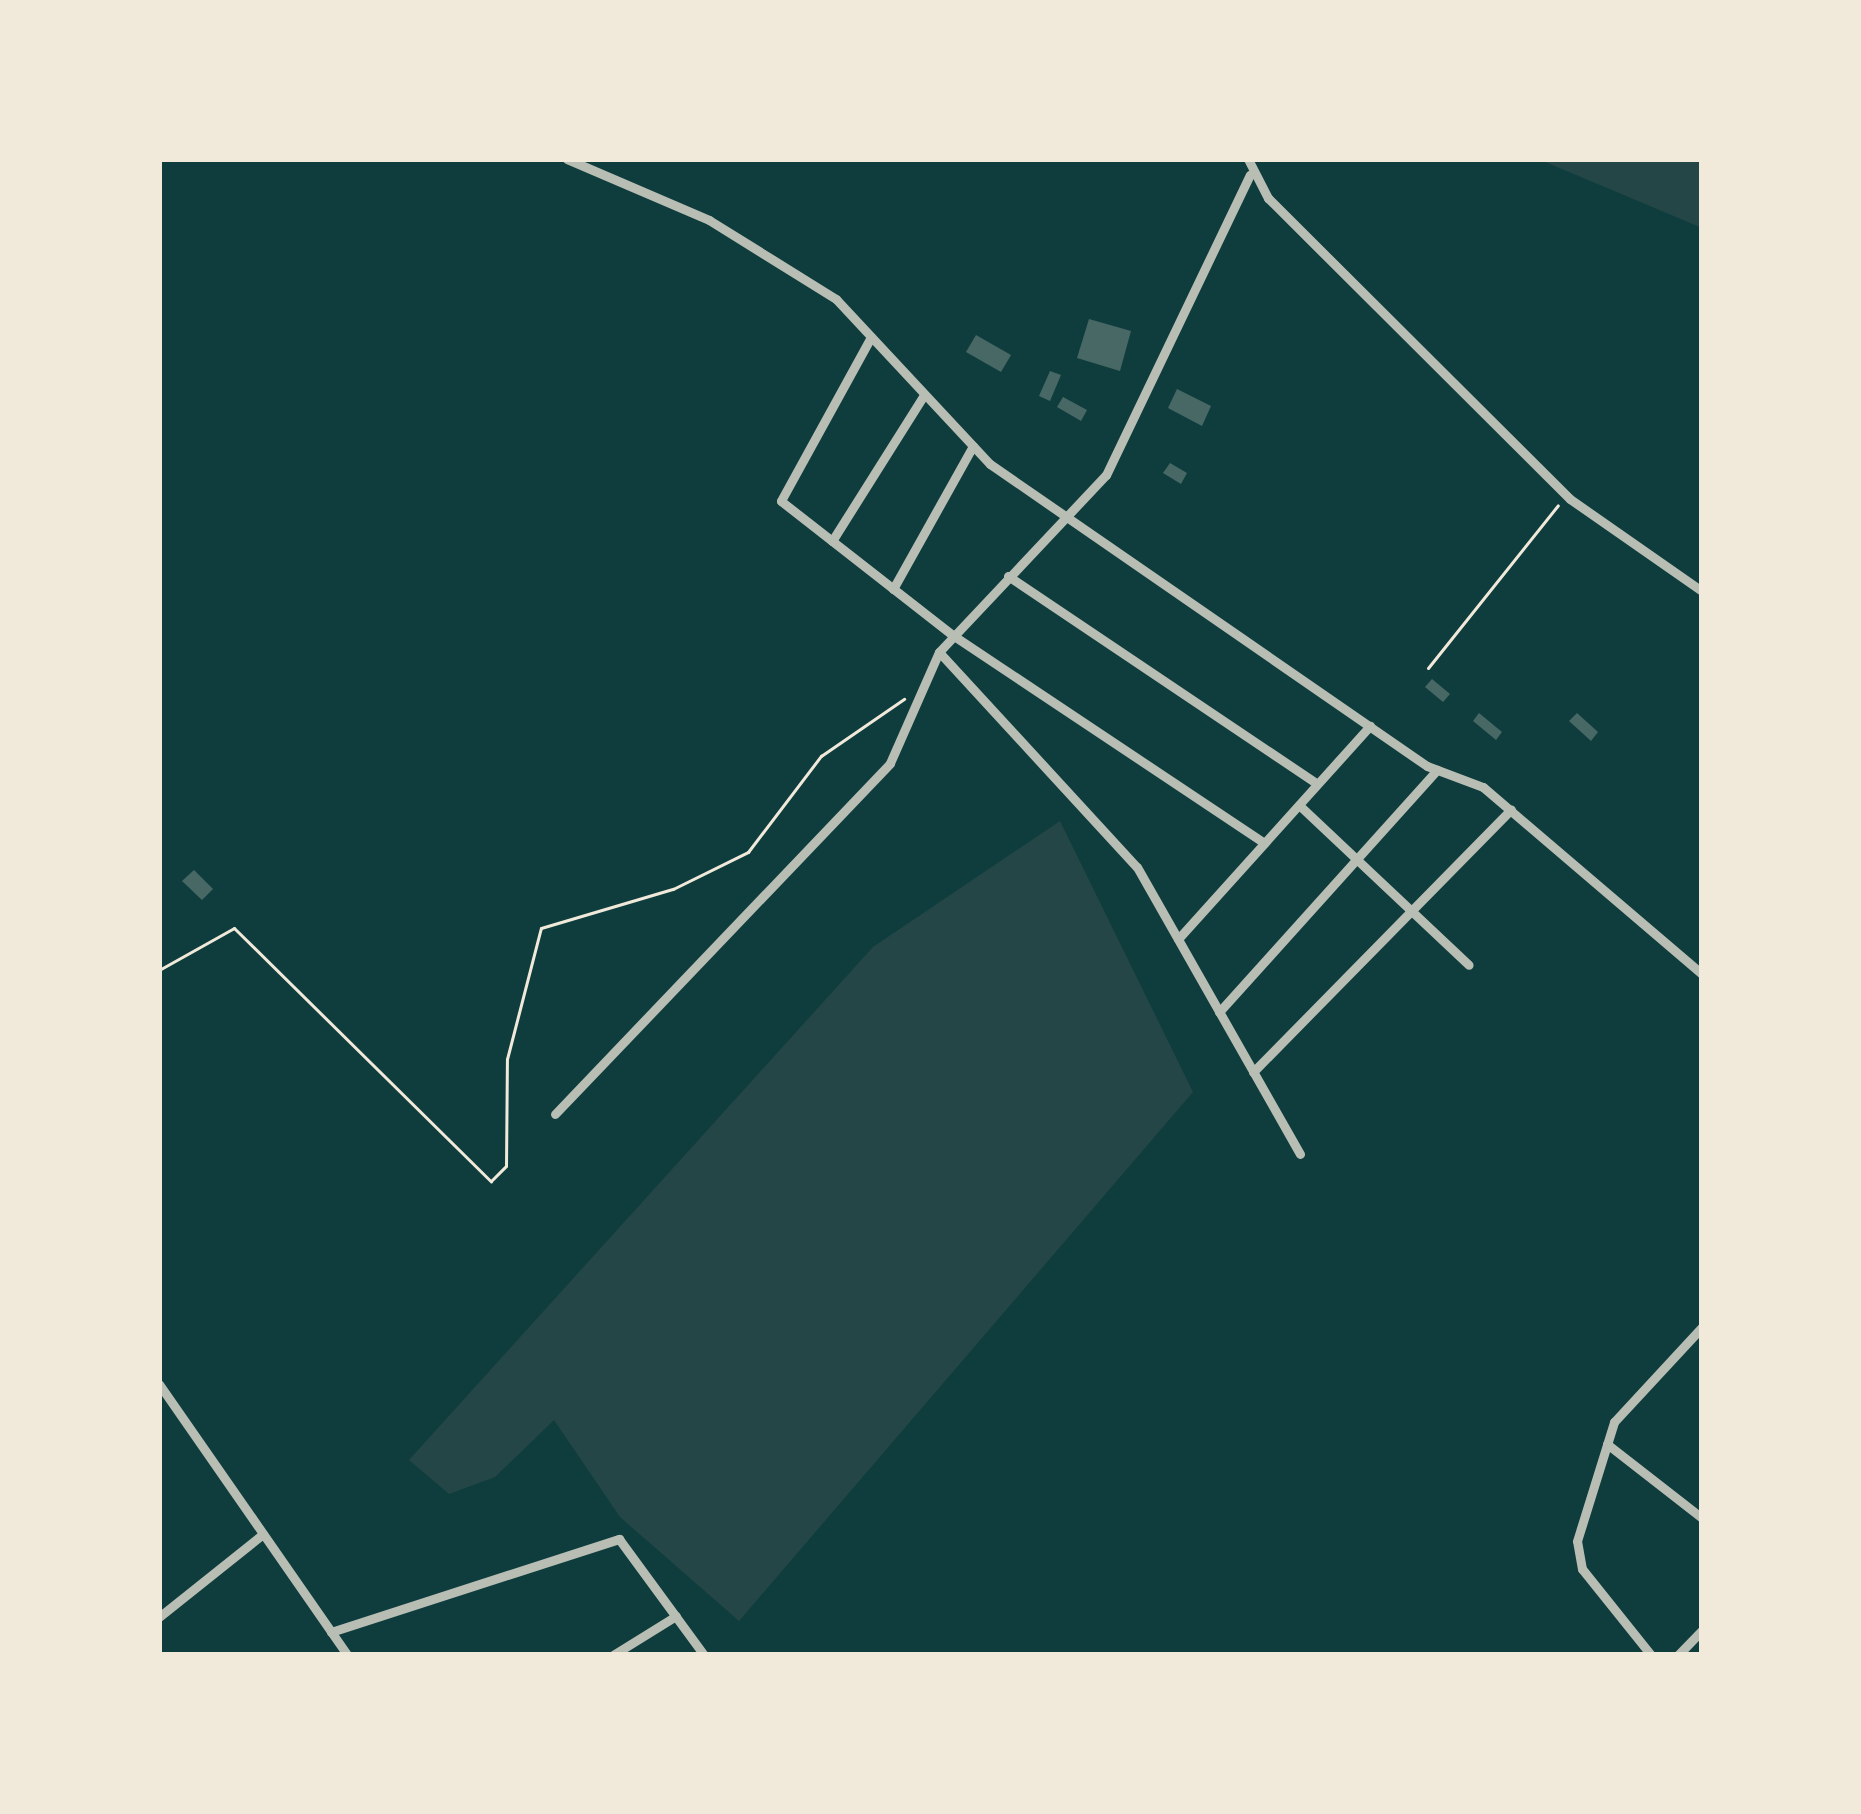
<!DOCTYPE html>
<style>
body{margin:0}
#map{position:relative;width:1861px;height:1814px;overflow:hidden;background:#0f3d3e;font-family:"Alegreya Sans",sans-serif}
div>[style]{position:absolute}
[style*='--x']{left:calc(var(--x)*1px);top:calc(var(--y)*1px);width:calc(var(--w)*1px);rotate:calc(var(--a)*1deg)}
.green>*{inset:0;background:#244646}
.building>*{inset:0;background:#486865}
.path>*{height:3px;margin:-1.5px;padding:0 1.5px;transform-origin:1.5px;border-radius:1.5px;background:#f1e9da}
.minor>*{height:9px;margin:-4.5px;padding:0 4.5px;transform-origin:4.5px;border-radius:4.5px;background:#b8beb3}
span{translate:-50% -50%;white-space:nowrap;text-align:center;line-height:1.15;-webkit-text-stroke:12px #f1e9da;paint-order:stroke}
.frame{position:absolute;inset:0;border:162px solid #f1e9da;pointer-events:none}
</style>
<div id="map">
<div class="green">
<i style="clip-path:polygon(1538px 159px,1702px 159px,1702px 228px,1619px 193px)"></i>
<i style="clip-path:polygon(1060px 821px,1193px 1092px,739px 1621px,620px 1517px,554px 1420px,495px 1477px,449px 1494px,409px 1460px,873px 947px)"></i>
</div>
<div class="building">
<i style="clip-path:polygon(1089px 319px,1131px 331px,1120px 371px,1077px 358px)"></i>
<i style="clip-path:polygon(976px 335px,1011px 355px,1001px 372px,966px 352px)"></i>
<i style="clip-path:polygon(1050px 371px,1061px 375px,1050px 401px,1039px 396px)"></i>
<i style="clip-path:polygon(1177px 389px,1211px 406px,1202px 426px,1168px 408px)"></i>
<i style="clip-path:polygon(1063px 397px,1087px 410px,1081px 421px,1057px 407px)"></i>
<i style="clip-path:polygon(1170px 463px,1187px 473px,1181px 484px,1163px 473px)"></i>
<i style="clip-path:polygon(1432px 679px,1450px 694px,1443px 702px,1425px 687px)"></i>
<i style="clip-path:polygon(1479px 713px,1502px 732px,1496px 740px,1473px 721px)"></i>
<i style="clip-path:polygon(1577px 713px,1598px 732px,1591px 741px,1569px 721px)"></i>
<i style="clip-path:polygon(194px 870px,213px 889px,202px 900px,182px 881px)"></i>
</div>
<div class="path">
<i style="--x:1428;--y:668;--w:208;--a:-51.4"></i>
<i style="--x:159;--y:970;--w:86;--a:-29.2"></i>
<i style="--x:234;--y:928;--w:361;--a:44.6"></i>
<i style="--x:491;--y:1181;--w:21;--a:-45"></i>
<i style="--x:506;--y:1166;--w:107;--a:-89.5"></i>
<i style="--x:507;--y:1059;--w:135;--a:-75.5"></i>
<i style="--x:541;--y:928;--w:138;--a:-16.5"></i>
<i style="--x:673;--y:889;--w:84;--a:-26.3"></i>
<i style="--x:748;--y:852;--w:121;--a:-52.8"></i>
<i style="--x:821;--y:756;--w:101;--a:-34.5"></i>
</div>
<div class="minor">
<i style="--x:567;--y:159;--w:155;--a:23.2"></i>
<i style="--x:709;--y:220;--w:150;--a:31.9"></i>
<i style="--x:836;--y:299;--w:226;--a:47"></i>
<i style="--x:990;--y:464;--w:531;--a:34.65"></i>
<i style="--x:1427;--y:766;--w:60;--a:20.6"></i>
<i style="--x:1483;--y:787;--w:288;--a:40.5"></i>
<i style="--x:1248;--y:159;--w:44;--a:62.9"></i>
<i style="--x:1268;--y:198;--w:426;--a:44.9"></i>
<i style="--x:1570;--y:499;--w:161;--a:34.9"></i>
<i style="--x:871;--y:337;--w:187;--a:118.8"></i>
<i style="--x:781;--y:501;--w:219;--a:38"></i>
<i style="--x:954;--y:636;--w:373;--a:33.7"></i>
<i style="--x:832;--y:541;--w:173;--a:-57.8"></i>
<i style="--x:1008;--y:576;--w:372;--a:33.9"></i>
<i style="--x:893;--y:589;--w:164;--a:-60.8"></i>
<i style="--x:939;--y:652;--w:292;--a:47.4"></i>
<i style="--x:1137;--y:867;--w:330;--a:60.4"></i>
<i style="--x:1299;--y:805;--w:233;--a:43.3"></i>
<i style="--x:1178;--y:939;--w:287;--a:-48"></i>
<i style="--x:1219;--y:1012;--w:326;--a:-48"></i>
<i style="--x:1253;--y:1072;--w:368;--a:-45.5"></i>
<i style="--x:555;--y:1114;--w:485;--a:-46.3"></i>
<i style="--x:890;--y:763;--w:121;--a:-66.2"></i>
<i style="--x:939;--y:652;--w:243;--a:-46.7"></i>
<i style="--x:1106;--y:475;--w:333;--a:-64.4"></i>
<i style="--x:159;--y:1384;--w:330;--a:55.2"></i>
<i style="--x:1607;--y:1444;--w:120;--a:37.9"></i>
<i style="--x:159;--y:1617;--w:133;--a:-38.6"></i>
<i style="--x:331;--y:1632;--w:303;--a:-17.9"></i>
<i style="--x:619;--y:1539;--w:144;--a:53.8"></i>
<i style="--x:613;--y:1655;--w:74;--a:-31.8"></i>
<i style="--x:1651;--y:1655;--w:110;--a:-128.7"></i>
<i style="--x:1582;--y:1569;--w:28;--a:-100"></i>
<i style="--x:1577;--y:1541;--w:125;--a:-72.7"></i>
<i style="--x:1614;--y:1422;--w:129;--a:-47.2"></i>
<i style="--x:1678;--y:1655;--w:35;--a:-46"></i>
</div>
<div class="frame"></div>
</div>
